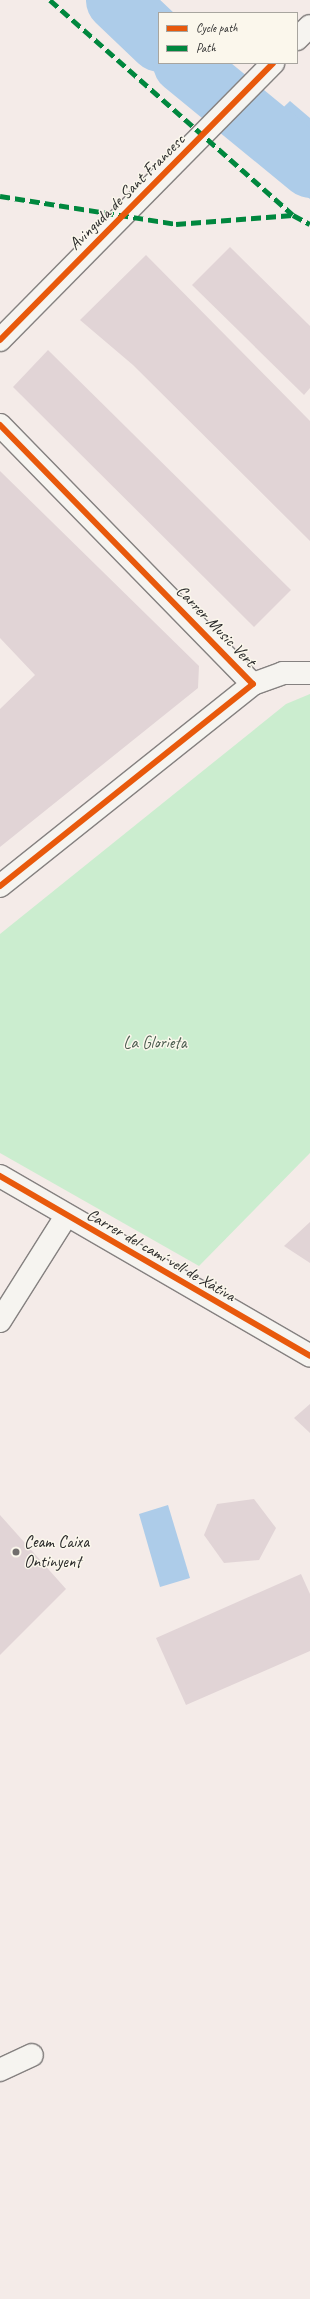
<!DOCTYPE html>
<meta charset="utf-8">
<style>
body{margin:0}
#map{position:relative;width:310px;height:2299px;overflow:hidden;background:#f4ebe8;font-family:Caveat,sans-serif}
div>[style]{position:absolute}
[style*='--x']{left:calc(var(--x)*1px);top:calc(var(--y)*1px);width:calc(var(--w)*1px);rotate:calc(var(--a)*1deg)}
.green>*{inset:0;background:#cbedcf}
.water>*{inset:0;background:#adcce9}
.river>*{height:61px;margin:-30.5px;padding:0 30.5px;transform-origin:30.5px;border-radius:30.5px;background:#adcce9}
.building>*{inset:0;background:#e1d4d6}
.roads{filter:drop-shadow(1px 0 #858180) drop-shadow(-1px 0 #858180) drop-shadow(0 1px #858180) drop-shadow(0 -1px #858180)}
.minor>*{height:22px;margin:-11px;padding:0 11px;transform-origin:11px;border-radius:11px;background:#f6f4f0}
.quiet>*{height:5px;margin-top:-2.5px;transform-origin:0;background:repeating-linear-gradient(90deg,#00873e 0 10px,transparent 0 15px)}
.cycleway>*{height:6px;margin:-3px;padding:0 3px;transform-origin:3px;border-radius:3px;background:#e8590c}
.dots>*{width:11px;height:11px;translate:-50% -50%;box-sizing:border-box;border:2px solid #fbf7ec;border-radius:50%}
span{translate:-50% -50%;white-space:nowrap;text-align:center;line-height:1.15;-webkit-text-stroke:3px #fbf7ec;paint-order:stroke}
.street-label{font-size:17px;color:#2b2b2b}
.park-label{font-size:17px;color:#4b5c4f}
.poi-label{font-size:17px;color:#2b2b2b}
.left{translate:0 -50%;text-align:left}
.legend{position:absolute;left:158px;top:12px;width:140px;height:52px;box-sizing:border-box;background:#fbf7ec;border:1px solid #a8a59f;margin:0;padding:5px 7px;list-style:none;font-size:12px;color:#2b2b2b}
.legend li{display:flex;align-items:center;gap:8px;height:20px}
.legend b{width:20px;border:1px solid #a8a59f}
</style>
<div id="map">
<div class="green">
<i style="clip-path:polygon(310px 694px,310px 1153px,199px 1266px,0 1153px,0 934px,286px 704px)"></i>
</div>
<div class="water">
<i style="clip-path:polygon(290px 101px,310px 118px,310px 199px,244px 145px)"></i>
<i style="clip-path:polygon(168px 1505px,190px 1578px,160px 1587px,139px 1514px)"></i>
</div>
<div class="river">
<i style="--x:116;--y:0;--w:59;--a:43.6"></i>
<i style="--x:183;--y:63;--w:164;--a:39.3"></i>
</div>
<div class="building">
<i style="clip-path:polygon(230px 247px,310px 326px,310px 388px,304px 395px,192px 285px)"></i>
<i style="clip-path:polygon(146px 255px,310px 421px,310px 541px,133px 365px,80px 320px)"></i>
<i style="clip-path:polygon(48px 350px,291px 590px,254px 627px,13px 387px)"></i>
<i style="clip-path:polygon(0 471px,199px 666px,198px 688px,0 847px,0 709px,35px 675px,0 638px)"></i>
<i style="clip-path:polygon(310px 1222px,310px 1263px,284px 1246px)"></i>
<i style="clip-path:polygon(310px 1404px,310px 1433px,294px 1418px)"></i>
<i style="clip-path:polygon(254px 1499px,276px 1528px,259px 1560px,224px 1563px,204px 1535px,217px 1504px)"></i>
<i style="clip-path:polygon(0 1515px,66px 1589px,0 1655px)"></i>
<i style="clip-path:polygon(301px 1574px,310px 1594px,310px 1651px,186px 1705px,156px 1638px)"></i>
</div>
<div class="roads">
<div class="minor">
<i style="--x:297;--y:39;--w:18;--a:-45"></i>
<i style="--x:0;--y:340;--w:389;--a:-45.4"></i>
<i style="--x:0;--y:425;--w:362;--a:45.7"></i>
<i style="--x:0;--y:886;--w:324;--a:-38.6"></i>
<i style="--x:253;--y:684;--w:32;--a:-20"></i>
<i style="--x:283;--y:673;--w:27;--a:0"></i>
<i style="--x:0;--y:1176;--w:358;--a:30.1"></i>
<i style="--x:0;--y:1321;--w:124;--a:-57.8"></i>
<i style="--x:0;--y:2070;--w:35;--a:-25"></i>
</div>
</div>
<div class="quiet">
<i style="--x:50;--y:0;--w:324;--a:41.5"></i>
<i style="--x:0;--y:196;--w:178;--a:9"></i>
<i style="--x:176;--y:224;--w:117;--a:-4.4"></i>
<i style="--x:293;--y:215;--w:19;--a:28"></i>
</div>
<div class="cycleway">
<i style="--x:0;--y:340;--w:389;--a:-45.4"></i>
<i style="--x:0;--y:425;--w:362;--a:45.7"></i>
<i style="--x:253;--y:684;--w:324;--a:141.4"></i>
<i style="--x:0;--y:1176;--w:358;--a:30.1"></i>
</div>
<div class="dots">
<i style="left:16px;top:1552px;background:#716e6d"></i>
</div>
<div class="street-label">
<span style="left:127px;top:192px;rotate:-45deg">Avinguda de Sant Francesc</span>
<span style="left:216px;top:626px;rotate:46deg">Carrer Music Vert</span>
<span style="left:161px;top:1255px;rotate:30deg">Carrer del camí vell de Xàtiva</span>
</div>
<div class="park-label">
<span style="left:155px;top:1043px">La Glorieta</span>
</div>
<div class="poi-label">
<span class="left" style="left:24px;top:1552px">Ceam Caixa<br>Ontinyent</span>
</div>
<ul class="legend">
<li><b style="height:5px;background:#e8590c"></b>Cycle path</li>
<li><b style="height:5px;background:#00873e"></b>Path</li>
</ul>
</div>
